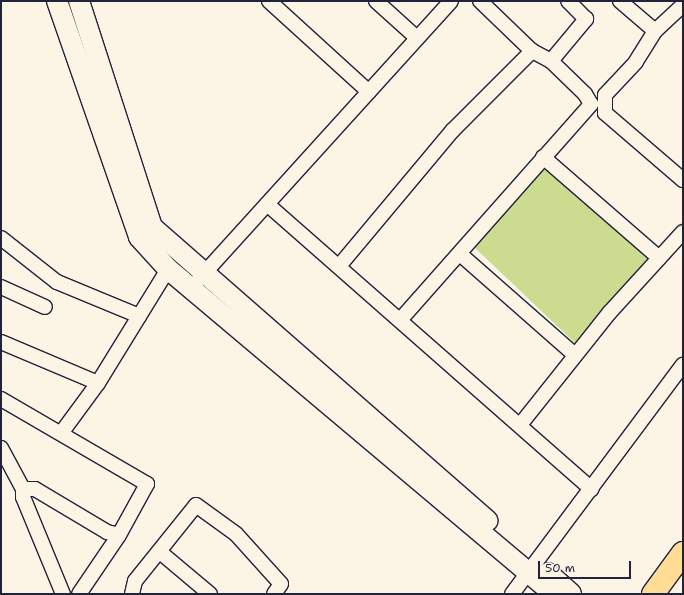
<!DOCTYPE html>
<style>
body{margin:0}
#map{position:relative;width:684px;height:595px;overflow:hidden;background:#fcf5e5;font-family:"Shantell Sans",sans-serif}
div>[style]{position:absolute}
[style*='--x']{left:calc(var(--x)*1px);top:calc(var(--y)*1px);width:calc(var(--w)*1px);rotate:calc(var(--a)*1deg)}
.green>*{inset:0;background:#cbdc90}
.roads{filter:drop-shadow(1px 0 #22223b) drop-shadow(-1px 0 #22223b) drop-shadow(0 1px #22223b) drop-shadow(0 -1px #22223b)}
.street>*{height:14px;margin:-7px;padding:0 7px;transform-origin:7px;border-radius:7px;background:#fcf5e5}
.secondary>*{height:20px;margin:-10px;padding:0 10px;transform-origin:10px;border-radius:10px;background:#fcf5e5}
.highway>*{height:22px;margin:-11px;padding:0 11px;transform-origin:11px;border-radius:11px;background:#ffdd96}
span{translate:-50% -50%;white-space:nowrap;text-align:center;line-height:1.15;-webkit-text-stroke:4px #fcf5e5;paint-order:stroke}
.frame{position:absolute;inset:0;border:2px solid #22223b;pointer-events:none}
.scale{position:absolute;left:538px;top:561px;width:93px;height:18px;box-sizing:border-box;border:2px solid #22223b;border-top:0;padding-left:5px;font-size:12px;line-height:14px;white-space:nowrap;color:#22223b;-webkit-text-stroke:3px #fcf5e5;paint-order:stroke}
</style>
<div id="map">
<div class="green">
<i style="clip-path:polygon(545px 165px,653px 258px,576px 344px,474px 247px)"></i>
</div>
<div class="roads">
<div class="street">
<i style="--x:269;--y:1;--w:135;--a:42.3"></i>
<i style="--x:376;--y:1;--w:55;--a:42.1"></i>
<i style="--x:620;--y:1;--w:46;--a:40.6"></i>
<i style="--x:683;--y:5;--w:38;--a:137"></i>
<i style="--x:655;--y:31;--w:36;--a:122"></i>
<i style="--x:636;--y:62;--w:45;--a:133.2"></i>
<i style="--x:605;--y:95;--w:18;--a:90"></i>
<i style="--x:605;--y:113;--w:103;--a:40.7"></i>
<i style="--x:551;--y:61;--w:55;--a:-50.2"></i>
<i style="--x:586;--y:19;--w:25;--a:-135"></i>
<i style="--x:543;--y:157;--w:154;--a:41"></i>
<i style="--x:267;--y:204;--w:432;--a:41.3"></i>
<i style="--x:1;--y:238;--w:71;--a:38.2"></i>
<i style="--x:57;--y:282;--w:89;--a:22.5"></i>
<i style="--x:460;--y:254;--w:153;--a:41.3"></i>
<i style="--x:340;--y:265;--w:176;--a:-50.1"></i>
<i style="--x:453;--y:130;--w:112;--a:-45"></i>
<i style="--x:199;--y:279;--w:375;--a:-47.8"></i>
<i style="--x:1;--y:287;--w:48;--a:24.4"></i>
<i style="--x:401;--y:319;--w:287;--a:-48.5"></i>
<i style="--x:591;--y:104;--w:12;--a:-121"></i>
<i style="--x:585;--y:94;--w:47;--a:-135.9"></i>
<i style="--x:551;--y:61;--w:21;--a:-152"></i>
<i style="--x:532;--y:51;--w:72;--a:-136.1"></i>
<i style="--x:1;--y:342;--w:105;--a:22.9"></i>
<i style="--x:1;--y:399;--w:169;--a:30.2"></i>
<i style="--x:147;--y:484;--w:58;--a:118.8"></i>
<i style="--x:119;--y:535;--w:71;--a:124.1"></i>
<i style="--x:520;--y:425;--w:144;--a:-51.5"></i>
<i style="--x:610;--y:312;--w:108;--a:-47.6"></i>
<i style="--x:62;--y:432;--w:61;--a:-53.7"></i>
<i style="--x:98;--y:383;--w:134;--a:-58.4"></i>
<i style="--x:1;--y:448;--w:47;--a:61.8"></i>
<i style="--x:23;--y:489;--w:8;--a:90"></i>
<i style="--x:23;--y:497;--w:105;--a:67.6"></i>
<i style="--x:23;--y:489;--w:12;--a:0"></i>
<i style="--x:35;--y:489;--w:84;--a:30.8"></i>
<i style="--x:107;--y:532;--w:12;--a:14"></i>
<i style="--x:160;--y:552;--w:65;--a:40"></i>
<i style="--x:132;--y:594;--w:13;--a:-77"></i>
<i style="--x:135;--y:581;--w:97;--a:-51.2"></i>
<i style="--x:196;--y:505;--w:49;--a:35.9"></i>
<i style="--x:236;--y:534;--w:67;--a:48"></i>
<i style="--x:281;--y:584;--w:12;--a:125"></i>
<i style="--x:512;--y:594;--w:286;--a:-53.3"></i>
</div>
<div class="secondary">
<i style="--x:57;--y:1;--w:250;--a:70.8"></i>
<i style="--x:139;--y:237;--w:43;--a:47.8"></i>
<i style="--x:168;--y:269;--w:505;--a:40.1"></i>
<i style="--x:79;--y:1;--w:237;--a:72.1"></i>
<i style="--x:152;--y:227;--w:446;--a:41.2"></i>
<i style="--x:548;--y:573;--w:31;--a:42"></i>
</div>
<div class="highway">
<i style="--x:653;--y:594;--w:51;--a:-53.8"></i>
</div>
</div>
<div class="frame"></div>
<div class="scale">50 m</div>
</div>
